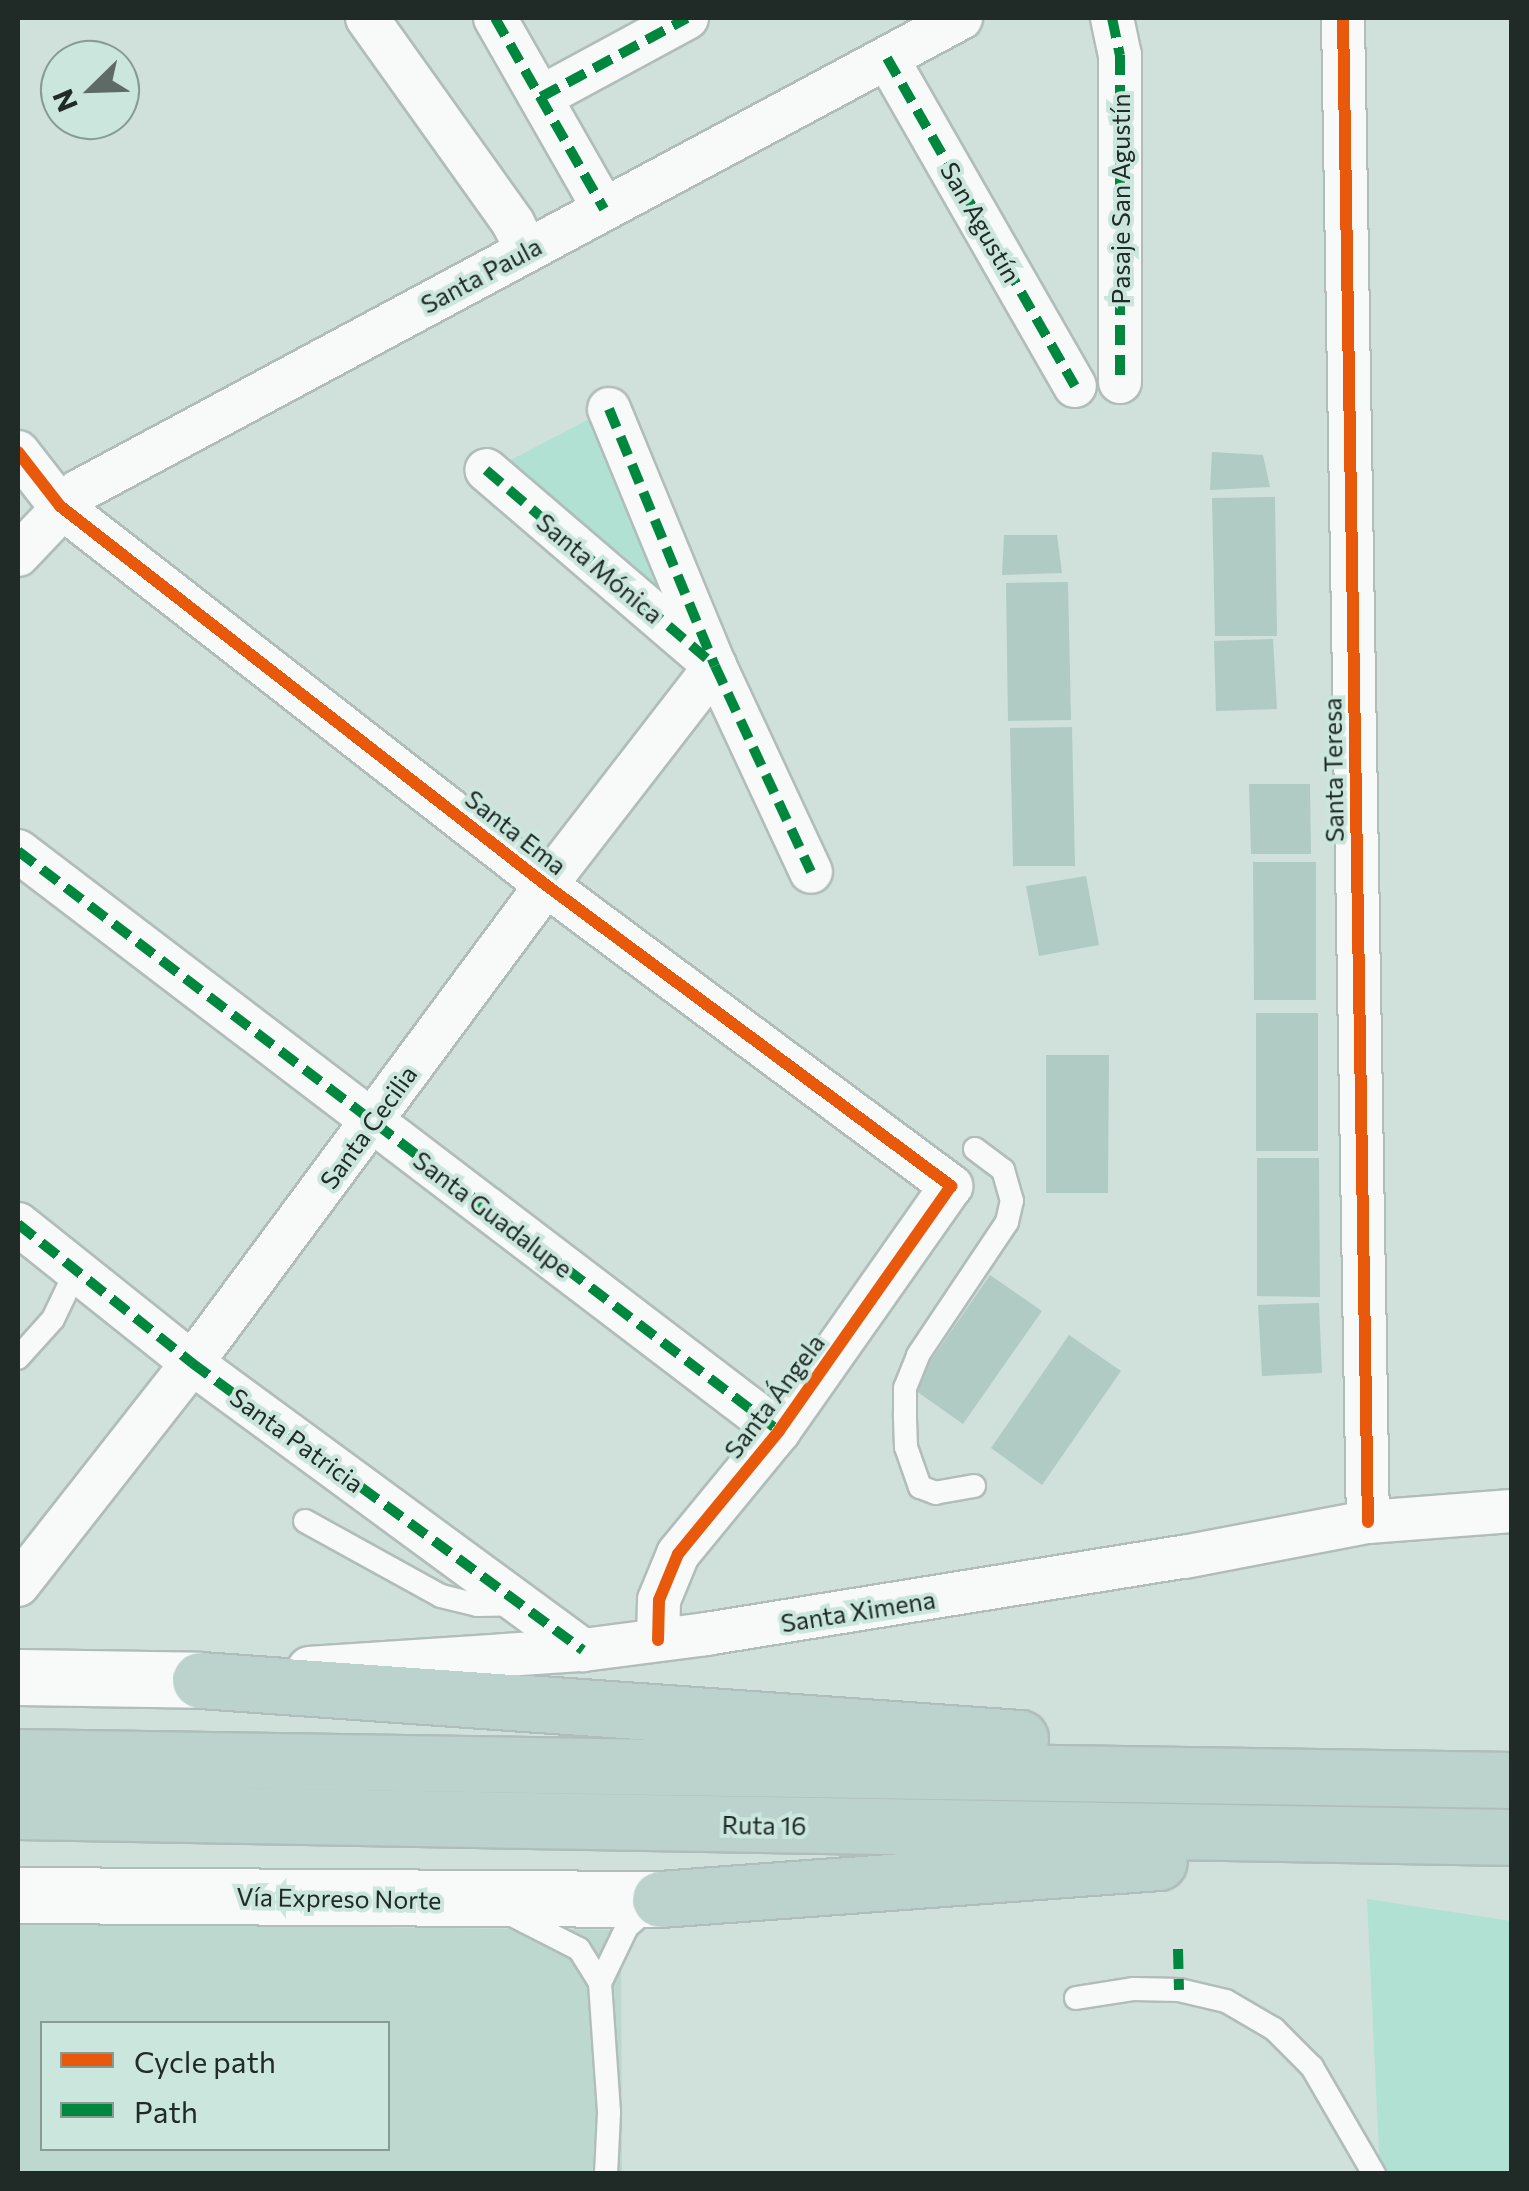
<!DOCTYPE html>
<meta charset="utf-8">
<style>
body{margin:0}
#map{position:relative;width:1529px;height:2191px;overflow:hidden;background:#d0e0db;font-family:Commissioner,sans-serif}
div>[style]{position:absolute}
[style*='--x']{left:calc(var(--x)*1px);top:calc(var(--y)*1px);width:calc(var(--w)*1px);rotate:calc(var(--a)*1deg)}
.built>*{inset:0;background:#bdd8cf}
.green>*{inset:0;background:#b0e1d2}
.building>*{inset:0;background:#afcbc3}
.roads{filter:drop-shadow(2px 0 #b1bdba) drop-shadow(-2px 0 #b1bdba) drop-shadow(0 2px #b1bdba) drop-shadow(0 -2px #b1bdba)}
.lane>*{height:22px;margin:-11px;padding:0 11px;transform-origin:11px;border-radius:11px;background:#f8fafa}
.street>*{height:42px;margin:-21px;padding:0 21px;transform-origin:21px;border-radius:21px;background:#f8fafa}
.secondary>*{height:55px;margin:-27.5px;padding:0 27.5px;transform-origin:27.5px;border-radius:27.5px;background:#f8fafa}
.highway>*{height:55px;margin:-27.5px;padding:0 27.5px;transform-origin:27.5px;border-radius:27.5px;background:#bbd2cd}
.quiet>*{height:10px;margin-top:-5px;transform-origin:0;background:repeating-linear-gradient(90deg,#00873e 0 20px,transparent 0 30px)}
.cycleway>*{height:12px;margin:-6px;padding:0 6px;transform-origin:6px;border-radius:6px;background:#e8590c}
span{translate:-50% -50%;white-space:nowrap;text-align:center;line-height:1.15;-webkit-text-stroke:8px #cae6dd;paint-order:stroke}
.street-label{font-size:25px;color:#202a27}
.frame{position:absolute;inset:0;border:20px solid #202a27;pointer-events:none}
.legend{position:absolute;left:40px;top:2021px;width:350px;height:130px;box-sizing:border-box;background:#cae6dd;border:2px solid #869b94;margin:0;padding:12px 18px;list-style:none;font-size:30px;color:#202a27}
.legend li{display:flex;align-items:center;gap:20px;height:50px}
.legend b{width:50px;border:2px solid #869b94}
.north{position:absolute;left:40px;top:40px;width:100px;height:100px;box-sizing:border-box;background:#cae6dd;border:2px solid #869b94;border-radius:50%;rotate:247deg;font-size:28px;font-weight:700;line-height:40px;text-align:center;color:#202a27}
.north::after{content:'';display:block;margin:auto;width:35px;height:45px;background:#5e6a66;clip-path:polygon(50% 0,100% 100%,50% 72%,0 100%)}
</style>
<div id="map">
<div class="built">
<i style="clip-path:polygon(evenodd,18px 1923px,621px 1930px,622px 2173px,18px 2174px,18px 1923px,42px 2024px,388px 2024px,388px 2148px,42px 2148px,42px 2024px)"></i>
</div>
<div class="green">
<i style="clip-path:polygon(593px 417px,667px 572px,648px 591px,507px 462px)"></i>
<i style="clip-path:polygon(1367px 1899px,1511px 1921px,1511px 2173px,1380px 2173px)"></i>
</div>
<div class="building">
<i style="clip-path:polygon(1212px 452px,1263px 455px,1270px 487px,1210px 490px)"></i>
<i style="clip-path:polygon(1275px 497px,1277px 636px,1215px 636px,1212px 498px)"></i>
<i style="clip-path:polygon(1004px 535px,1057px 535px,1062px 573px,1002px 575px)"></i>
<i style="clip-path:polygon(1068px 582px,1071px 720px,1008px 721px,1006px 583px)"></i>
<i style="clip-path:polygon(1273px 639px,1277px 709px,1216px 711px,1214px 641px)"></i>
<i style="clip-path:polygon(1072px 727px,1075px 866px,1013px 866px,1010px 728px)"></i>
<i style="clip-path:polygon(1249px 784px,1310px 784px,1311px 854px,1251px 854px)"></i>
<i style="clip-path:polygon(1253px 862px,1316px 862px,1316px 1000px,1254px 1000px)"></i>
<i style="clip-path:polygon(1086px 876px,1099px 945px,1039px 956px,1026px 886px)"></i>
<i style="clip-path:polygon(1256px 1013px,1318px 1013px,1318px 1151px,1256px 1151px)"></i>
<i style="clip-path:polygon(1046px 1055px,1109px 1055px,1108px 1193px,1046px 1193px)"></i>
<i style="clip-path:polygon(1257px 1158px,1319px 1158px,1320px 1297px,1257px 1296px)"></i>
<i style="clip-path:polygon(990px 1275px,1042px 1311px,963px 1424px,912px 1388px)"></i>
<i style="clip-path:polygon(1319px 1303px,1322px 1373px,1262px 1376px,1258px 1305px)"></i>
<i style="clip-path:polygon(1069px 1335px,1121px 1371px,1042px 1485px,991px 1448px)"></i>
</div>
<div class="roads">
<div class="lane">
<i style="--x:18;--y:1358;--w:52;--a:-48.1"></i>
<i style="--x:53;--y:1319;--w:53;--a:-64.4"></i>
<i style="--x:974;--y:1486;--w:39;--a:170"></i>
<i style="--x:936;--y:1493;--w:17;--a:-159"></i>
<i style="--x:920;--y:1487;--w:42;--a:-109.3"></i>
<i style="--x:906;--y:1447;--w:34;--a:-92"></i>
<i style="--x:905;--y:1413;--w:25;--a:-90"></i>
<i style="--x:905;--y:1388;--w:35;--a:-68"></i>
<i style="--x:918;--y:1355;--w:160;--a:-56.2"></i>
<i style="--x:1007;--y:1222;--w:22;--a:-77"></i>
<i style="--x:1012;--y:1201;--w:32;--a:-106"></i>
<i style="--x:1003;--y:1170;--w:35;--a:-143"></i>
<i style="--x:305;--y:1521;--w:155;--a:28.9"></i>
<i style="--x:441;--y:1596;--w:37;--a:14"></i>
<i style="--x:477;--y:1605;--w:39;--a:-1"></i>
<i style="--x:510;--y:1914;--w:77;--a:26.9"></i>
<i style="--x:579;--y:1949;--w:40;--a:58"></i>
<i style="--x:600;--y:1983;--w:130;--a:86"></i>
<i style="--x:609;--y:2113;--w:61;--a:92.8"></i>
<i style="--x:600;--y:1983;--w:62;--a:-64.3"></i>
<i style="--x:627;--y:1927;--w:29;--a:-41"></i>
<i style="--x:1076;--y:1998;--w:59;--a:-8.8"></i>
<i style="--x:1134;--y:1989;--w:45;--a:1.3"></i>
<i style="--x:1179;--y:1990;--w:48;--a:13.2"></i>
<i style="--x:1226;--y:2001;--w:56;--a:30.3"></i>
<i style="--x:1274;--y:2029;--w:54;--a:45"></i>
<i style="--x:1312;--y:2067;--w:124;--a:59.9"></i>
</div>
<div class="street">
<i style="--x:367;--y:18;--w:252;--a:54.5"></i>
<i style="--x:513;--y:223;--w:31;--a:63"></i>
<i style="--x:495;--y:18;--w:220;--a:60.3"></i>
<i style="--x:1112;--y:18;--w:38;--a:78"></i>
<i style="--x:1120;--y:55;--w:327;--a:90"></i>
<i style="--x:1343;--y:18;--w:1504;--a:89.05"></i>
<i style="--x:887;--y:58;--w:378;--a:60.2"></i>
<i style="--x:541;--y:97;--w:166;--a:-28.4"></i>
<i style="--x:609;--y:409;--w:278;--a:67.6"></i>
<i style="--x:715;--y:666;--w:227;--a:65"></i>
<i style="--x:18;--y:452;--w:68;--a:52.1"></i>
<i style="--x:60;--y:506;--w:616;--a:37.95"></i>
<i style="--x:546;--y:885;--w:505;--a:36.62"></i>
<i style="--x:951;--y:1186;--w:299;--a:125.1"></i>
<i style="--x:779;--y:1431;--w:159;--a:129.4"></i>
<i style="--x:678;--y:1554;--w:50;--a:112.4"></i>
<i style="--x:659;--y:1600;--w:40;--a:91.4"></i>
<i style="--x:18;--y:555;--w:88;--a:-46.4"></i>
<i style="--x:79;--y:491;--w:1001;--a:-28.2"></i>
<i style="--x:18;--y:851;--w:957;--a:37.31"></i>
<i style="--x:18;--y:1224;--w:223;--a:38.6"></i>
<i style="--x:192;--y:1363;--w:485;--a:36.3"></i>
<i style="--x:18;--y:1585;--w:282;--a:-51.9"></i>
<i style="--x:192;--y:1363;--w:595;--a:-53.48"></i>
<i style="--x:546;--y:885;--w:277;--a:-52.3"></i>
<i style="--x:715;--y:666;--w:301;--a:-139.4"></i>
<i style="--x:309;--y:1668;--w:275;--a:-3.8"></i>
<i style="--x:583;--y:1650;--w:124;--a:-7.4"></i>
<i style="--x:706;--y:1634;--w:484;--a:-9.2"></i>
<i style="--x:1184;--y:1557;--w:187;--a:-10.8"></i>
<i style="--x:1368;--y:1522;--w:144;--a:-4.4"></i>
</div>
<div class="secondary">
<i style="--x:18;--y:1677;--w:182;--a:0.9"></i>
<i style="--x:18;--y:1895;--w:642;--a:0.36"></i>
</div>
<div class="highway">
<i style="--x:200;--y:1680;--w:822;--a:4.05"></i>
<i style="--x:18;--y:1757;--w:1494;--a:0.88"></i>
<i style="--x:18;--y:1811;--w:1494;--a:1"></i>
<i style="--x:660;--y:1899;--w:500;--a:-4.24"></i>
</div>
</div>
<div class="quiet">
<i style="--x:495;--y:18;--w:220;--a:60.3"></i>
<i style="--x:1112;--y:18;--w:38;--a:78"></i>
<i style="--x:1120;--y:55;--w:327;--a:90"></i>
<i style="--x:887;--y:58;--w:378;--a:60.2"></i>
<i style="--x:541;--y:97;--w:166;--a:-28.4"></i>
<i style="--x:609;--y:409;--w:278;--a:67.6"></i>
<i style="--x:715;--y:666;--w:227;--a:65"></i>
<i style="--x:486;--y:470;--w:296;--a:40.5"></i>
<i style="--x:18;--y:851;--w:957;--a:37.31"></i>
<i style="--x:18;--y:1224;--w:223;--a:38.6"></i>
<i style="--x:192;--y:1363;--w:485;--a:36.3"></i>
<i style="--x:1178;--y:1949;--w:41;--a:88.6"></i>
</div>
<div class="cycleway">
<i style="--x:1343;--y:18;--w:1504;--a:89.05"></i>
<i style="--x:18;--y:452;--w:68;--a:52.1"></i>
<i style="--x:60;--y:506;--w:616;--a:37.95"></i>
<i style="--x:546;--y:885;--w:505;--a:36.62"></i>
<i style="--x:951;--y:1186;--w:299;--a:125.1"></i>
<i style="--x:779;--y:1431;--w:159;--a:129.4"></i>
<i style="--x:678;--y:1554;--w:50;--a:112.4"></i>
<i style="--x:659;--y:1600;--w:40;--a:91.4"></i>
</div>
<div class="street-label">
<span style="left:1120px;top:199px;rotate:-90deg">Pasaje San Agustín</span>
<span style="left:981px;top:222px;rotate:60deg">San Agustín</span>
<span style="left:481px;top:275px;rotate:-28deg">Santa Paula</span>
<span style="left:600px;top:568px;rotate:40deg">Santa Mónica</span>
<span style="left:1333px;top:770px;rotate:-91deg">Santa Teresa</span>
<span style="left:516px;top:832px;rotate:38deg">Santa Ema</span>
<span style="left:368px;top:1127px;rotate:-54deg">Santa Cecilia</span>
<span style="left:493px;top:1214px;rotate:37deg">Santa Guadalupe</span>
<span style="left:774px;top:1396px;rotate:-53deg">Santa Ángela</span>
<span style="left:297px;top:1440px;rotate:36deg">Santa Patricia</span>
<span style="left:858px;top:1611px;rotate:-9deg">Santa Ximena</span>
<span style="left:764px;top:1825px;rotate:1deg">Ruta 16</span>
<span style="left:339px;top:1898px;rotate:1deg">Vía Expreso Norte</span>
</div>
<div class="frame"></div>
<ul class="legend">
<li><b style="height:12px;background:#e8590c"></b>Cycle path</li>
<li><b style="height:12px;background:#00873e"></b>Path</li>
</ul>
<div class="north">N</div>
</div>
